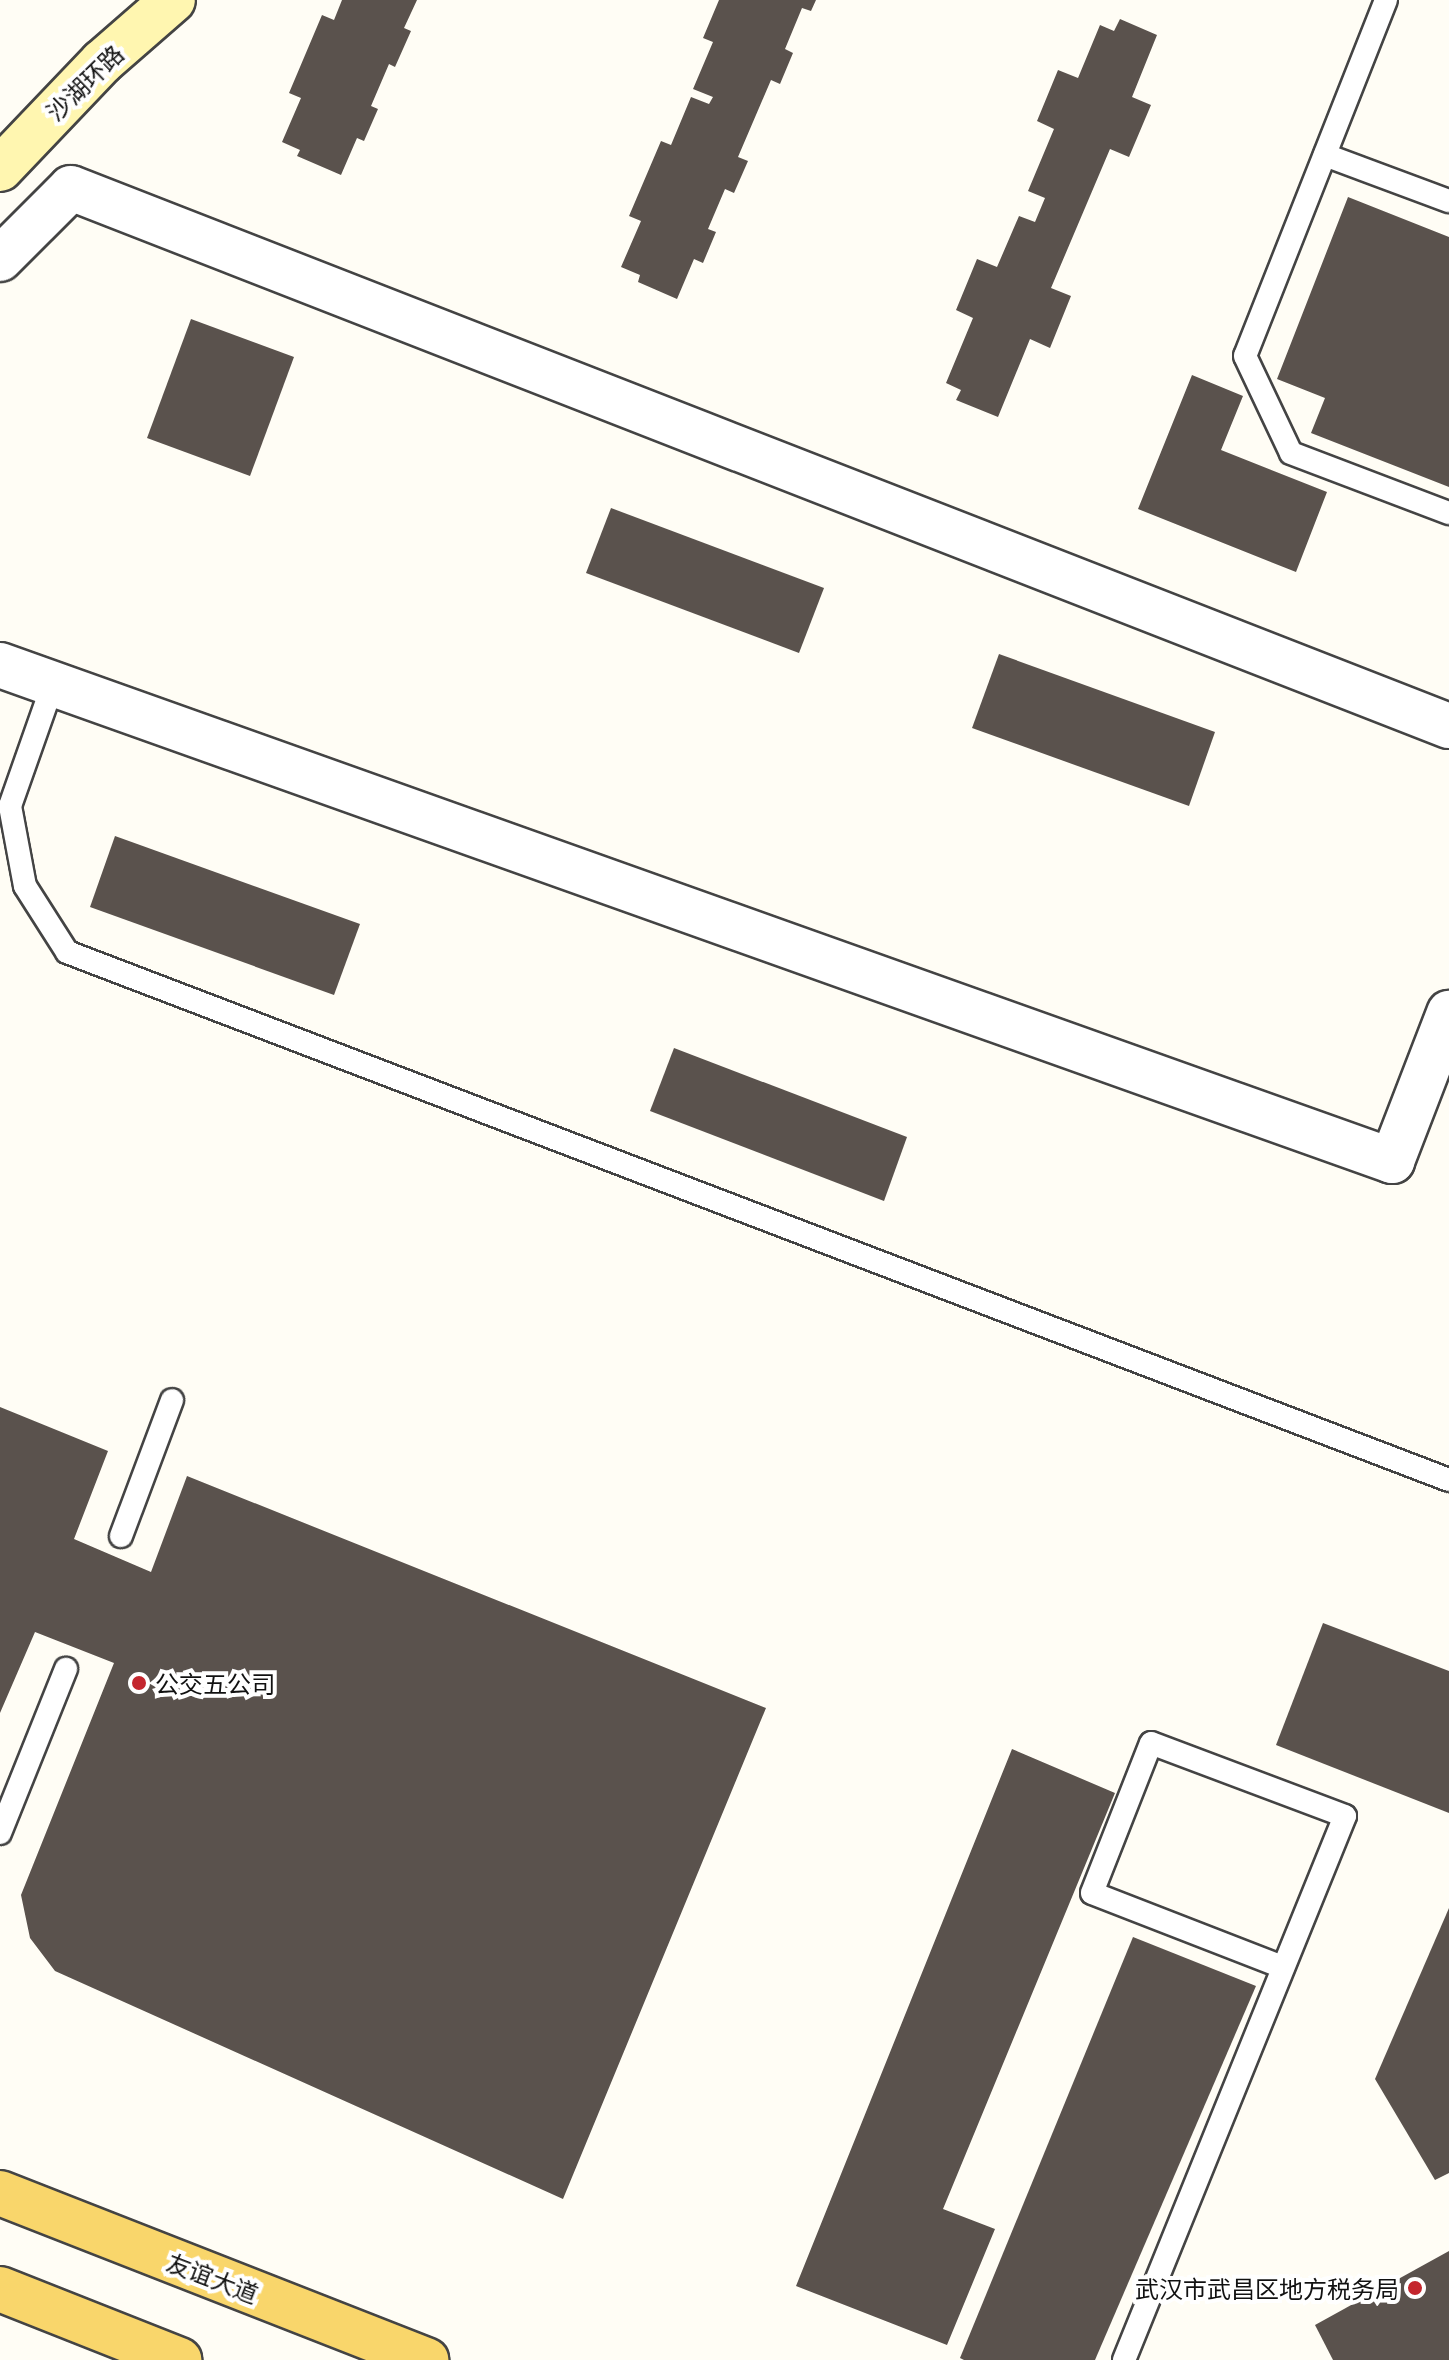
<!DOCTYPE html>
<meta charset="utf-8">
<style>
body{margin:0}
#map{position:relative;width:1449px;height:2360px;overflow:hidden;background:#fffdf5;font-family:Literata,"Noto Sans SC",serif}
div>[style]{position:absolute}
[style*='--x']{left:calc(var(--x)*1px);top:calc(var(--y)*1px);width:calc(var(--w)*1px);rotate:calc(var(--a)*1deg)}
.building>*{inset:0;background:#5a524d}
.roads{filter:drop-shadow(2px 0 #444) drop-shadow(-2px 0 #444) drop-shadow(0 2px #444) drop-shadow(0 -2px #444)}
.service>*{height:22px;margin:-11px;padding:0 11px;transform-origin:11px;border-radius:11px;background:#fff}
.minor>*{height:44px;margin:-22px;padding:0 22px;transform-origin:22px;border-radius:22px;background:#fff}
.secondary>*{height:44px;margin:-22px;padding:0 22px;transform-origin:22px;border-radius:22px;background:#fff6b0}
.primary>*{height:44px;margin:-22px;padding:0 22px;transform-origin:22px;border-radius:22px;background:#f9d66b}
.dots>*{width:22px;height:22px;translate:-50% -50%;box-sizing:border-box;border:4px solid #fff;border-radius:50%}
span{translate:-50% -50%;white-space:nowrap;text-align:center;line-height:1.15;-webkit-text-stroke:8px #fff;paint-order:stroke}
.street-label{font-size:24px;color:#111}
.poi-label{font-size:24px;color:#111}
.left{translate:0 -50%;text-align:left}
.right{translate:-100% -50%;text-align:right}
</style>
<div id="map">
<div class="building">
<i style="clip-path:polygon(342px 0,417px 0,404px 28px,411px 31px,395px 67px,389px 64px,371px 106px,378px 109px,364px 141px,357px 138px,341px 175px,297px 156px,300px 150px,282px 142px,301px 98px,289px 93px,322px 15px,334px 20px)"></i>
<i style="clip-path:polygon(719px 0,816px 0,811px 11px,802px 8px,785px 49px,793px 53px,780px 84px,771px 80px,738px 157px,748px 161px,734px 193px,725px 189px,708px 229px,716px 232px,703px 263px,694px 259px,677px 299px,638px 282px,640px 275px,621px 267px,641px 221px,629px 216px,661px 141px,671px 145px,691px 97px,709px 104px,713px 97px,693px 89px,713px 42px,703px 38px)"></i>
<i style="clip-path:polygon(1120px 19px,1157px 35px,1132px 97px,1151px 105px,1129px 157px,1110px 149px,1051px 288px,1071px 296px,1050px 348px,1030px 339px,998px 417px,956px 400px,961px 390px,946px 383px,973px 318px,956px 310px,977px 259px,997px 267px,1019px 216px,1035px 222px,1045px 198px,1028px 191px,1054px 129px,1037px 121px,1058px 70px,1078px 78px,1100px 25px,1114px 31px)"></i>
<i style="clip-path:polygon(1348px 197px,1449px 237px,1449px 487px,1311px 433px,1325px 398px,1277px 379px)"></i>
<i style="clip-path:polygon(191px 319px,294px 357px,250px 476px,147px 438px)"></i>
<i style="clip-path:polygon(1192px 375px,1243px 396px,1221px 450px,1327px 492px,1296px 572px,1138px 509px)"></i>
<i style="clip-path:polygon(611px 508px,824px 588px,799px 653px,586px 573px)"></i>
<i style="clip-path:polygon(999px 654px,1215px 732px,1189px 806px,972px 728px)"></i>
<i style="clip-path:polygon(115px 836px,360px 924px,334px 995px,90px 907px)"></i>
<i style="clip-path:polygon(674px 1048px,907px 1137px,884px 1201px,650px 1111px)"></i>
<i style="clip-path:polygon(0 1407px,108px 1451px,74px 1539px,151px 1572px,187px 1476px,766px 1708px,563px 2199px,55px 1971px,30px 1938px,21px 1895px,114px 1663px,35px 1632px,0 1713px)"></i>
<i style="clip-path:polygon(1323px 1623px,1449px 1671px,1449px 1813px,1276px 1745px)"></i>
<i style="clip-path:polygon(1012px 1749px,1115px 1793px,943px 2209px,995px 2229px,947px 2345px,796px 2286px)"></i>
<i style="clip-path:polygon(1449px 1908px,1449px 2173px,1435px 2180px,1375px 2079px)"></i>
<i style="clip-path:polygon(1133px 1937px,1256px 1986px,1095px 2360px,964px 2360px,960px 2358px)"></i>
<i style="clip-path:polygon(1449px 2251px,1449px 2360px,1333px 2360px,1315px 2325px)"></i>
</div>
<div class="roads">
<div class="service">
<i style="--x:1386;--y:0;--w:383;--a:111.6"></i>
<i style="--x:1245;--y:356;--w:107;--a:64.6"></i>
<i style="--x:1291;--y:453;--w:169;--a:20.8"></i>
<i style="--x:1325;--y:155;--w:132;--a:20.4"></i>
<i style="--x:53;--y:684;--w:129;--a:109.4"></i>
<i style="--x:10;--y:806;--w:81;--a:79.4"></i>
<i style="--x:25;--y:886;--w:78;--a:57.5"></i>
<i style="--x:67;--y:952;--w:1479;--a:20.91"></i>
<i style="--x:121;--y:1536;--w:145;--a:-69.4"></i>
<i style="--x:0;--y:1833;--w:177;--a:-68.1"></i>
<i style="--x:1124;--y:2360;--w:587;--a:-67.89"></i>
<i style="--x:1345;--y:1816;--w:207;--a:-159.4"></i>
<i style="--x:1151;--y:1743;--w:161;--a:111.5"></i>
<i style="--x:1092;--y:1893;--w:205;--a:21.2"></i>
</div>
<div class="minor">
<i style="--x:0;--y:259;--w:100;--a:-45"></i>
<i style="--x:71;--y:188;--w:1479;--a:21.33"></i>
<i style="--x:0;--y:665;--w:1478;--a:19.61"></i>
<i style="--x:1392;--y:1161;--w:159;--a:-68.9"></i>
</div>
<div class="secondary">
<i style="--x:0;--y:169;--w:148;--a:-46.4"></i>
<i style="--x:102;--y:62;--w:94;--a:-41.1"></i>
</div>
<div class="primary">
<i style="--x:0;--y:2193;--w:458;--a:21.4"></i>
<i style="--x:0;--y:2289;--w:193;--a:21.6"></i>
</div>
</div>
<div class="dots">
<i style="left:139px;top:1683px;background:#c4262e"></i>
<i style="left:1415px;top:2288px;background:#c4262e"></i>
</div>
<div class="street-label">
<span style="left:84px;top:82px;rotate:-44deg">沙湖环路</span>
<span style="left:213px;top:2277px;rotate:21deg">友谊大道</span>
</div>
<div class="poi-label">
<span class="left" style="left:155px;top:1683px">公交五公司</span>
<span class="right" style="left:1399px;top:2288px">武汉市武昌区地方税务局</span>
</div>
</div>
